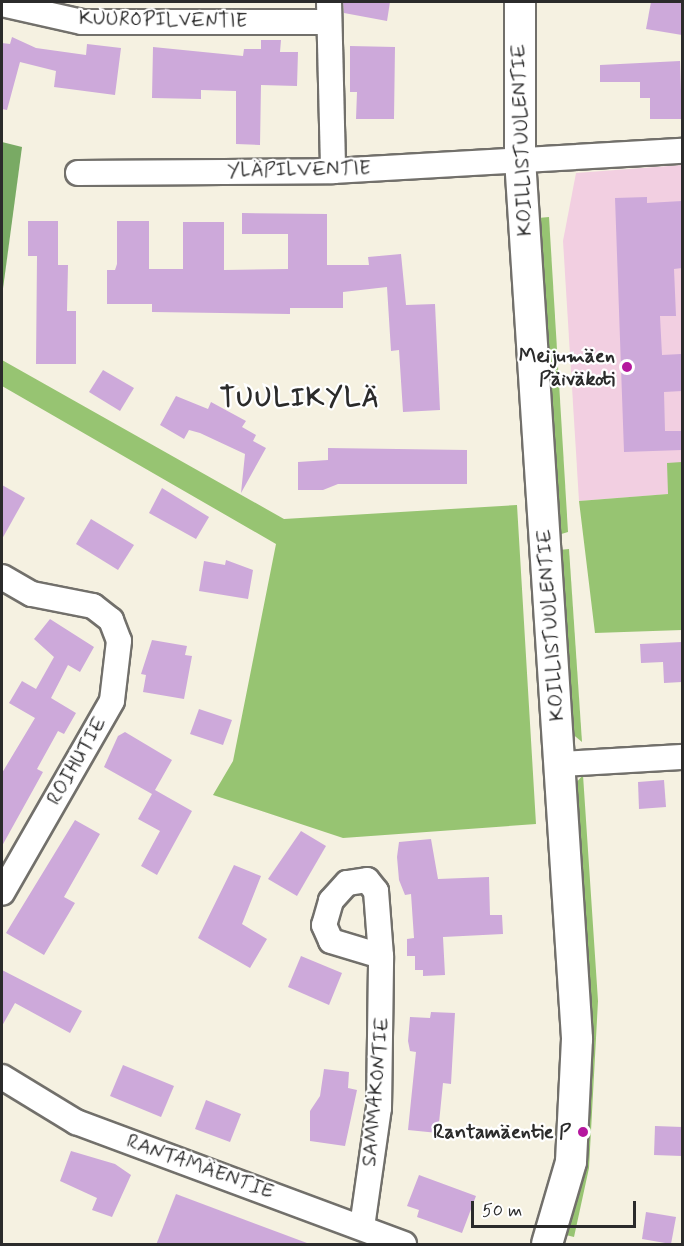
<!DOCTYPE html>
<meta charset="utf-8">
<style>
body{margin:0}
#map{position:relative;width:684px;height:1246px;overflow:hidden;background:#f5f1e1;font-family:Mynerve,sans-serif}
div>[style]{position:absolute}
[style*='--x']{left:calc(var(--x)*1px);top:calc(var(--y)*1px);width:calc(var(--w)*1px);rotate:calc(var(--a)*1deg)}
.built>*{inset:0;background:#f2cfe1}
.green>*{inset:0;background:#97c472}
.forest>*{inset:0;background:#79aa64}
.building>*{inset:0;background:#cda9da}
.roads{filter:drop-shadow(2px 0 #72706b) drop-shadow(-2px 0 #72706b) drop-shadow(0 2px #72706b) drop-shadow(0 -2px #72706b)}
.minor>*{height:24px;margin:-12px;padding:0 12px;transform-origin:12px;border-radius:12px;background:#fff}
.tertiary>*{height:30px;margin:-15px;padding:0 15px;transform-origin:15px;border-radius:15px;background:#fff}
.dots>*{width:16px;height:16px;translate:-50% -50%;box-sizing:border-box;border:3px solid #fff;border-radius:50%}
span{translate:-50% -50%;white-space:nowrap;text-align:center;line-height:1.15;-webkit-text-stroke:4.5px #fff;paint-order:stroke}
.street-label{font-size:20px;color:#2b2b2b}
.poi-label{font-size:20px;color:#2b2b2b;font-weight:700}
.right{translate:-100% -50%;text-align:right}
.district-label{font-size:26px;color:#2b2b2b;font-weight:700;letter-spacing:1.5px}
.frame{position:absolute;inset:0;border:3px solid #2b2b2b;pointer-events:none}
.scale{position:absolute;left:471px;top:1201px;width:165px;height:27px;box-sizing:border-box;border:3px solid #2b2b2b;border-top:0;padding-left:8px;font-size:18px;line-height:21px;white-space:nowrap;color:#2b2b2b;-webkit-text-stroke:4px #fff;paint-order:stroke}
</style>
<div id="map">
<div class="built">
<i style="clip-path:polygon(682px 165px,682px 493px,579px 501px,563px 241px,576px 173px)"></i>
</div>
<div class="green">
<i style="clip-path:polygon(549px 217px,568px 532px,558px 535px,538px 218px)"></i>
<i style="clip-path:polygon(2px 360px,284px 519px,517px 505px,536px 824px,343px 838px,213px 795px,233px 761px,276px 544px,2px 386px)"></i>
<i style="clip-path:polygon(682px 462px,682px 630px,595px 633px,579px 501px,668px 494px,667px 463px)"></i>
<i style="clip-path:polygon(569px 549px,582px 742px,570px 732px,559px 550px)"></i>
<i style="clip-path:polygon(583px 775px,598px 1001px,589px 1168px,574px 1237px,566px 1235px,578px 1162px,574px 785px)"></i>
</div>
<div class="forest">
<i style="clip-path:polygon(2px 142px,22px 147px,2px 296px)"></i>
</div>
<div class="building">
<i style="clip-path:polygon(343px 2px,390px 2px,387px 21px,344px 13px)"></i>
<i style="clip-path:polygon(651px 2px,682px 2px,682px 35px,646px 29px)"></i>
<i style="clip-path:polygon(12px 37px,36px 48px,86px 55px,87px 44px,121px 48px,115px 95px,54px 87px,56px 71px,20px 62px,7px 110px,2px 109px,2px 43px,10px 44px)"></i>
<i style="clip-path:polygon(261px 40px,281px 40px,280px 52px,298px 52px,297px 86px,261px 85px,260px 145px,236px 144px,236px 91px,201px 90px,201px 99px,152px 98px,153px 47px,243px 56px,244px 49px,261px 49px)"></i>
<i style="clip-path:polygon(350px 46px,395px 47px,394px 119px,356px 119px,357px 92px,350px 92px)"></i>
<i style="clip-path:polygon(680px 61px,682px 119px,650px 119px,650px 98px,640px 98px,640px 82px,600px 82px,600px 65px)"></i>
<i style="clip-path:polygon(647px 197px,647px 203px,682px 201px,682px 268px,674px 269px,676px 316px,660px 316px,662px 355px,681px 354px,682px 391px,664px 392px,665px 431px,682px 431px,682px 450px,624px 452px,615px 198px)"></i>
<i style="clip-path:polygon(242px 213px,327px 214px,327px 265px,369px 265px,368px 257px,401px 254px,406px 305px,435px 304px,440px 410px,403px 412px,399px 350px,391px 351px,387px 287px,343px 292px,343px 308px,290px 308px,290px 314px,152px 312px,152px 304px,107px 304px,107px 270px,115px 270px,117px 264px,117px 221px,149px 221px,149px 269px,183px 269px,183px 222px,224px 222px,224px 270px,288px 269px,288px 234px,242px 234px)"></i>
<i style="clip-path:polygon(28px 221px,58px 221px,58px 265px,68px 265px,67px 311px,76px 311px,76px 364px,36px 364px,37px 256px,28px 256px)"></i>
<i style="clip-path:polygon(103px 370px,134px 388px,120px 411px,89px 392px)"></i>
<i style="clip-path:polygon(176px 396px,208px 409px,211px 402px,246px 421px,242px 427px,256px 435px,253px 441px,266px 448px,241px 493px,245px 454px,200px 433px,189px 430px,184px 439px,160px 425px)"></i>
<i style="clip-path:polygon(328px 448px,467px 450px,467px 484px,338px 484px,323px 490px,298px 490px,298px 462px,328px 460px)"></i>
<i style="clip-path:polygon(2px 485px,25px 498px,2px 539px)"></i>
<i style="clip-path:polygon(162px 488px,209px 517px,196px 539px,149px 513px)"></i>
<i style="clip-path:polygon(91px 519px,134px 545px,118px 570px,76px 544px)"></i>
<i style="clip-path:polygon(226px 560px,253px 570px,248px 599px,199px 591px,204px 561px,225px 565px)"></i>
<i style="clip-path:polygon(50px 619px,94px 647px,80px 672px,68px 665px,51px 698px,76px 713px,64px 734px,58px 731px,37px 769px,43px 772px,2px 846px,2px 773px,35px 718px,9px 703px,22px 681px,36px 689px,54px 657px,34px 639px)"></i>
<i style="clip-path:polygon(152px 640px,187px 646px,185px 655px,192px 656px,184px 699px,143px 692px,146px 675px,141px 674px)"></i>
<i style="clip-path:polygon(682px 642px,682px 682px,664px 683px,663px 662px,641px 663px,640px 644px)"></i>
<i style="clip-path:polygon(199px 709px,232px 720px,223px 745px,190px 734px)"></i>
<i style="clip-path:polygon(125px 732px,172px 760px,155px 790px,192px 811px,157px 875px,141px 866px,160px 831px,138px 819px,152px 794px,104px 767px,118px 736px)"></i>
<i style="clip-path:polygon(664px 780px,666px 807px,639px 809px,638px 782px)"></i>
<i style="clip-path:polygon(75px 820px,100px 834px,64px 897px,75px 903px,44px 955px,6px 933px)"></i>
<i style="clip-path:polygon(301px 831px,326px 846px,297px 896px,268px 879px)"></i>
<i style="clip-path:polygon(431px 839px,438px 879px,489px 877px,490px 915px,502px 915px,503px 934px,443px 937px,445px 975px,423px 976px,423px 970px,415px 970px,415px 956px,407px 956px,407px 939px,414px 938px,411px 894px,405px 895px,399px 880px,397px 857px,399px 842px)"></i>
<i style="clip-path:polygon(234px 865px,261px 876px,242px 924px,267px 939px,250px 968px,198px 938px)"></i>
<i style="clip-path:polygon(301px 956px,342px 973px,329px 1005px,288px 987px)"></i>
<i style="clip-path:polygon(2px 970px,82px 1011px,70px 1033px,15px 1003px,2px 1026px)"></i>
<i style="clip-path:polygon(431px 1012px,455px 1013px,451px 1084px,443px 1083px,438px 1133px,408px 1130px,416px 1052px,410px 1051px,408px 1041px,410px 1017px,430px 1018px)"></i>
<i style="clip-path:polygon(123px 1065px,174px 1086px,161px 1117px,110px 1096px)"></i>
<i style="clip-path:polygon(324px 1069px,349px 1072px,348px 1088px,357px 1090px,345px 1146px,310px 1141px,310px 1111px,320px 1096px)"></i>
<i style="clip-path:polygon(206px 1100px,241px 1114px,230px 1142px,195px 1129px)"></i>
<i style="clip-path:polygon(655px 1126px,682px 1127px,682px 1156px,654px 1155px)"></i>
<i style="clip-path:polygon(71px 1151px,115px 1164px,131px 1175px,112px 1217px,92px 1210px,97px 1198px,60px 1181px)"></i>
<i style="clip-path:polygon(419px 1175px,476px 1196px,462px 1233px,417px 1217px,419px 1210px,407px 1206px)"></i>
<i style="clip-path:polygon(176px 1194px,307px 1243px,306px 1245px,156px 1245px)"></i>
<i style="clip-path:polygon(646px 1212px,676px 1217px,671px 1244px,642px 1239px)"></i>
</div>
<div class="roads">
<div class="minor">
<i style="--x:329;--y:2;--w:169;--a:88.6"></i>
<i style="--x:2;--y:4;--w:82;--a:12.7"></i>
<i style="--x:82;--y:22;--w:245;--a:0"></i>
<i style="--x:78;--y:173;--w:255;--a:-0.4"></i>
<i style="--x:333;--y:171;--w:350;--a:-3.3"></i>
<i style="--x:2;--y:577;--w:34;--a:30"></i>
<i style="--x:32;--y:594;--w:62;--a:11.1"></i>
<i style="--x:93;--y:606;--w:23;--a:38"></i>
<i style="--x:111;--y:620;--w:22;--a:69"></i>
<i style="--x:119;--y:641;--w:60;--a:96.7"></i>
<i style="--x:112;--y:701;--w:221;--a:119.8"></i>
<i style="--x:561;--y:764;--w:121;--a:-3.3"></i>
<i style="--x:2;--y:1077;--w:87;--a:31.3"></i>
<i style="--x:76;--y:1122;--w:350;--a:20.4"></i>
<i style="--x:362;--y:1227;--w:120;--a:-81.9"></i>
<i style="--x:379;--y:1108;--w:152;--a:-89.2"></i>
<i style="--x:381;--y:956;--w:65;--a:-94.4"></i>
<i style="--x:376;--y:891;--w:14;--a:-129"></i>
<i style="--x:367;--y:880;--w:20;--a:171"></i>
<i style="--x:347;--y:883;--w:24;--a:132"></i>
<i style="--x:331;--y:901;--w:25;--a:106"></i>
<i style="--x:324;--y:925;--w:17;--a:66"></i>
<i style="--x:331;--y:941;--w:52;--a:16.7"></i>
</div>
<div class="tertiary">
<i style="--x:520;--y:2;--w:157;--a:90"></i>
<i style="--x:520;--y:159;--w:882;--a:86.29"></i>
<i style="--x:577;--y:1039;--w:123;--a:92.8"></i>
<i style="--x:571;--y:1162;--w:85;--a:106.3"></i>
</div>
</div>
<div class="dots">
<i style="left:627px;top:367px;background:#b5179e"></i>
<i style="left:583px;top:1132px;background:#b5179e"></i>
</div>
<div class="street-label">
<span style="left:163px;top:20px;rotate:1deg">KUUROPILVENTIE</span>
<span style="left:522px;top:140px;rotate:-92deg">KOILLISTUULENTIE</span>
<span style="left:299px;top:170px;rotate:-1deg">YLÄPILVENTIE</span>
<span style="left:551px;top:625px;rotate:-94deg">KOILLISTUULENTIE</span>
<span style="left:77px;top:761px;rotate:-60deg">ROIHUTIE</span>
<span style="left:376px;top:1092px;rotate:-85deg">SAMMAKONTIE</span>
<span style="left:200px;top:1167px;rotate:20deg">RANTAMÄENTIE</span>
</div>
<div class="poi-label">
<span class="right" style="left:615px;top:368px">Meijumäen<br>Päiväkoti</span>
<span class="right" style="left:571px;top:1132px">Rantamäentie P</span>
</div>
<div class="district-label">
<span style="left:300px;top:400px">TUULIKYLÄ</span>
</div>
<div class="frame"></div>
<div class="scale">50 m</div>
</div>
